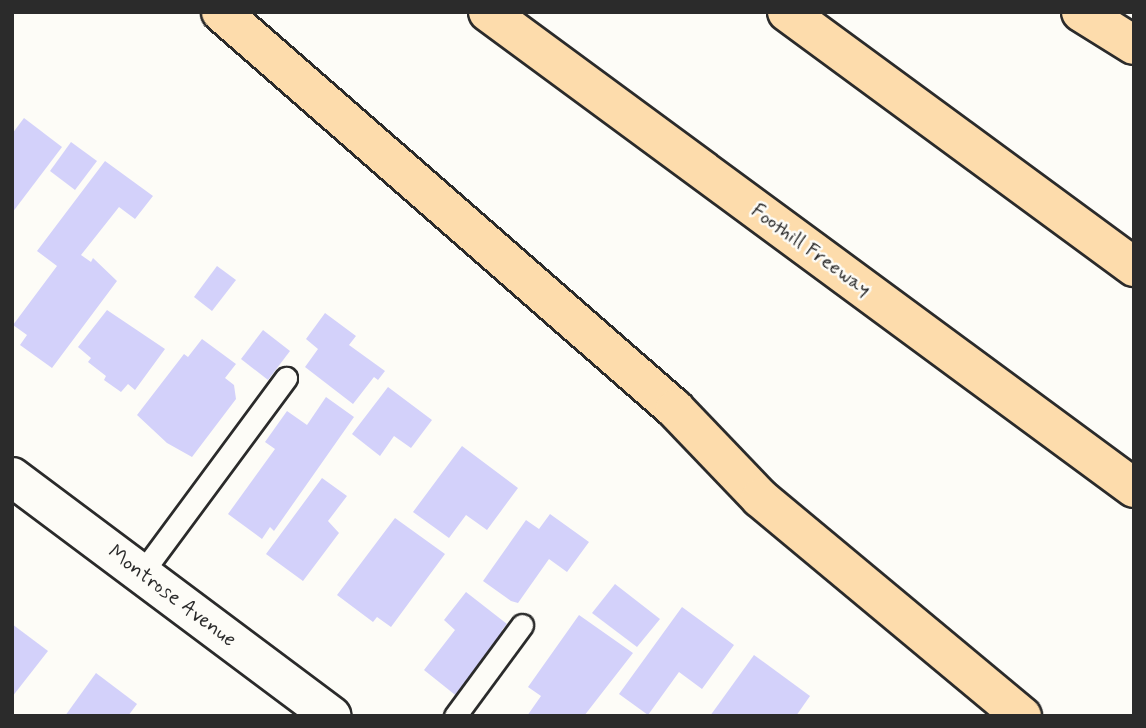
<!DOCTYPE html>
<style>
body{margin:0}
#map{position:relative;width:1146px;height:728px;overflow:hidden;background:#fdfcf7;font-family:Mynerve,sans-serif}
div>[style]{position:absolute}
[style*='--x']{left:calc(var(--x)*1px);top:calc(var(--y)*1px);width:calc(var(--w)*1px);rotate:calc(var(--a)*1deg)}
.building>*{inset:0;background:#d3d1fa}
.roads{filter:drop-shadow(2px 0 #2b2b2b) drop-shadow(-2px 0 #2b2b2b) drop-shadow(0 2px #2b2b2b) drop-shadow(0 -2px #2b2b2b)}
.service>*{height:21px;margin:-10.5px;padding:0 10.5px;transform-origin:10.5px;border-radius:10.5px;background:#fdfcf7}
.minor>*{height:38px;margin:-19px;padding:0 19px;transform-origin:19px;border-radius:19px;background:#fdfcf7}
.motorway>*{height:38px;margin:-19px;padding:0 19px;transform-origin:19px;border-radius:19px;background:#fddcac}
span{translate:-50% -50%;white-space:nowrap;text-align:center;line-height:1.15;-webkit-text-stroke:5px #fdfcf7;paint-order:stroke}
.street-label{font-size:21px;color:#2b2b2b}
.frame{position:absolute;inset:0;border:14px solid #2b2b2b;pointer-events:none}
</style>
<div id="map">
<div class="building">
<i style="clip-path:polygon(24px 118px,62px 147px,12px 213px,12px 134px)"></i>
<i style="clip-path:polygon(71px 142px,97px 161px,75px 190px,50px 171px)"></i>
<i style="clip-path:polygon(105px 161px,153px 196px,135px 219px,119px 207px,81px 255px,91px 262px,93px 258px,117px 281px,52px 368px,20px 345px,27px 335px,13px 325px,57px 266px,37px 251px)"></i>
<i style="clip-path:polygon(217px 266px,236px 280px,212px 311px,194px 297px)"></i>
<i style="clip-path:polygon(107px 310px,165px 349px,135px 390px,128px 384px,121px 392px,104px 380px,106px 376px,88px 362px,91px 358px,78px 347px)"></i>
<i style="clip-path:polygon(325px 313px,356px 336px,349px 345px,385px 371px,378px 380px,374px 377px,353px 404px,305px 367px,318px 349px,306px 339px)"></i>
<i style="clip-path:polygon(263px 330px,290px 351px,268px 380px,241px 359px)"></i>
<i style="clip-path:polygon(202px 339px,236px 364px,225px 378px,234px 385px,236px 399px,192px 457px,167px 443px,137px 415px,184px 354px,188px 357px)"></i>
<i style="clip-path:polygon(388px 387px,432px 420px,411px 448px,394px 436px,380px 456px,352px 434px)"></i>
<i style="clip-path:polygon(326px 397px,354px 417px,274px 531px,270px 527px,262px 539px,228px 514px,275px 449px,265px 442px,287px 411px,307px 425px)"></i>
<i style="clip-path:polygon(462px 446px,518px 488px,487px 530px,466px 515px,449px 538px,413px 512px)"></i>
<i style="clip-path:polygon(322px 478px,347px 496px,328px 521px,339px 533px,303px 581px,266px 554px)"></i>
<i style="clip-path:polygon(550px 514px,589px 542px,567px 572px,549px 559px,518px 603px,511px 601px,483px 581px,526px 520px,539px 529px)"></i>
<i style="clip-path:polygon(395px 518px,445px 554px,391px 627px,377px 617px,373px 622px,337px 595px)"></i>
<i style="clip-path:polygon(615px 584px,660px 619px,637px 647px,592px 613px)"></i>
<i style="clip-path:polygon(466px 592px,507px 624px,502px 630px,508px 635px,459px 698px,424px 670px,455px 630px,444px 620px)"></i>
<i style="clip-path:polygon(682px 607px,734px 645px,702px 689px,679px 672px,648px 715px,619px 694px)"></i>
<i style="clip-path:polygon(579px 615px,633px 653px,584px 716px,527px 716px,541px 696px,528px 687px)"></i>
<i style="clip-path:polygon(12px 624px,48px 651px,12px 697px)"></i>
<i style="clip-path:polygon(754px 655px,810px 696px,796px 716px,710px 716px)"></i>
<i style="clip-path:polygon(96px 673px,137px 704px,128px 716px,65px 716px)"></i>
</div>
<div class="roads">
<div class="service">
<i style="--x:141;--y:574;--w:244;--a:-53.5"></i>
<i style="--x:455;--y:716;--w:113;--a:-53.6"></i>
</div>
<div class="minor">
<i style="--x:12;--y:477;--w:399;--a:36.8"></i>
</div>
<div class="motorway">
<i style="--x:221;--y:12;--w:603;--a:41.17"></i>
<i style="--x:675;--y:409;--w:123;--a:46.3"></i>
<i style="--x:760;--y:498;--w:341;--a:39.8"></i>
<i style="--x:488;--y:12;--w:802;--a:36.38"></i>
<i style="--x:787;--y:12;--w:431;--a:36.3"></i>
<i style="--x:1081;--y:12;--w:62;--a:31.9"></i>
</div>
</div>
<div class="street-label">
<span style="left:811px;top:250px;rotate:36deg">Foothill Freeway</span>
<span style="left:172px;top:596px;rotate:37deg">Montrose Avenue</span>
</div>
<div class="frame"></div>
</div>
